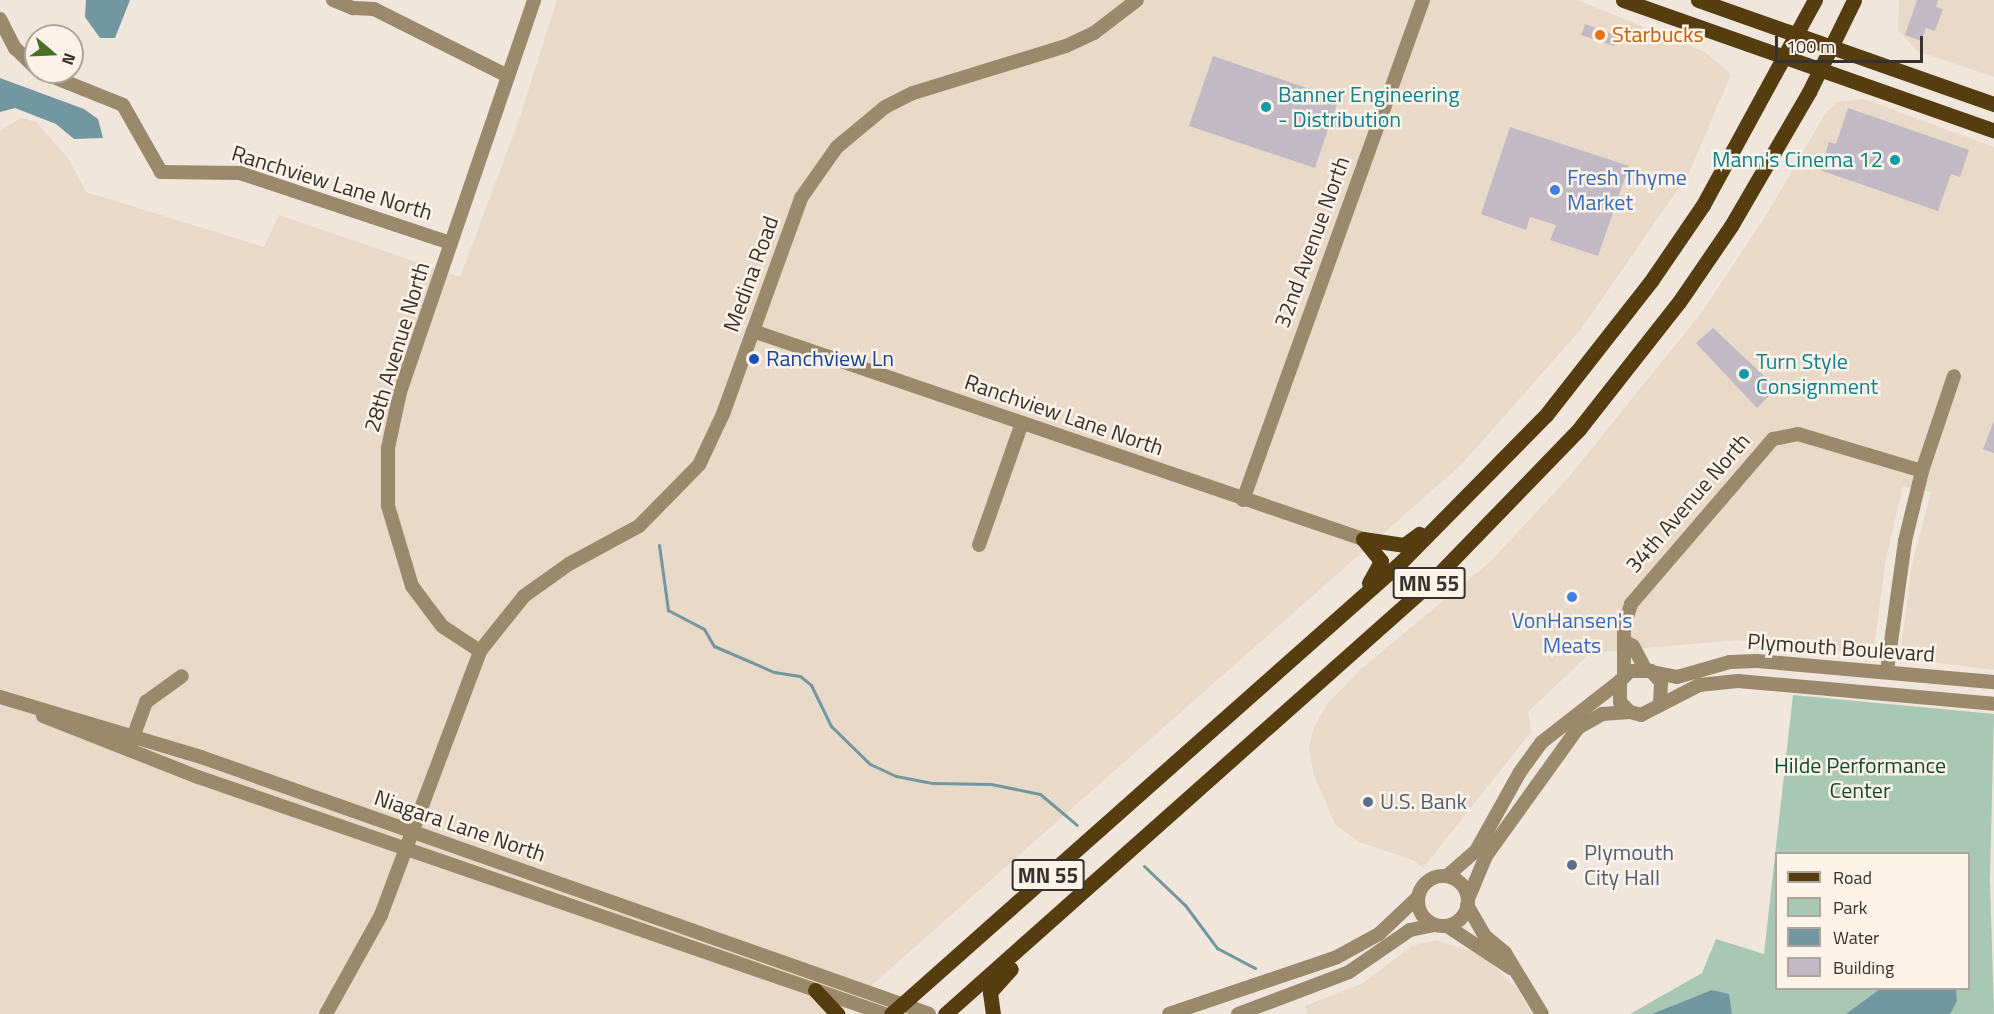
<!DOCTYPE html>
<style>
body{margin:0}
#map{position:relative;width:1994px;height:1014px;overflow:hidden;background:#f0e6dc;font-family:"Titillium Web",sans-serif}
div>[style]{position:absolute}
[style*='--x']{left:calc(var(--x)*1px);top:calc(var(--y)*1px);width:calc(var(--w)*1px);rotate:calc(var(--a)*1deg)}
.built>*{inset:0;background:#e9d9c9}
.green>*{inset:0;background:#a8c7b5}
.water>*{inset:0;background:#7397a0}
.stream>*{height:3px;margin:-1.5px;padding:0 1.5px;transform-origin:1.5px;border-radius:1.5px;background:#7397a0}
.building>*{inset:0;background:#c1b9c4}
.minor>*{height:14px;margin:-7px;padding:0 7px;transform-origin:7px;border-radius:7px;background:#9b896c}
.minor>.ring{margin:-7px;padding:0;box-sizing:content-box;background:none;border:14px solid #9b896c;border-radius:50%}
.major>*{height:15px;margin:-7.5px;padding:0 7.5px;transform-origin:7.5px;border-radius:7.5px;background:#553d0f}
.dots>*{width:16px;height:16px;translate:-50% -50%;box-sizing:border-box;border:3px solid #fef3e9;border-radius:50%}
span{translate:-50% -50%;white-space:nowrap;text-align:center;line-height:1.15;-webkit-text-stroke:5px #fef3e9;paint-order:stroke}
.shield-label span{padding:2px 4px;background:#fef3e9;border:2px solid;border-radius:4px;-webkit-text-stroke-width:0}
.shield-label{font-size:21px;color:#36322e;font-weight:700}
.food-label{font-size:22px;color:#c56008}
.left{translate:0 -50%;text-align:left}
.culture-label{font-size:22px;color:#0d838f}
.right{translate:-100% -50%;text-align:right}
.shop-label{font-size:22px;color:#366cbe}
.street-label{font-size:22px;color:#36322e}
.transit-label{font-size:22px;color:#164399}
.park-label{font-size:22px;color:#0f4931}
.service-label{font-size:22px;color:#4e5e75}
.legend{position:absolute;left:1775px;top:852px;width:195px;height:138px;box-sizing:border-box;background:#fef3e9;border:2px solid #aea69e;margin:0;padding:8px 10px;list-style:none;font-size:18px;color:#36322e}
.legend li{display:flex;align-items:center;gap:12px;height:30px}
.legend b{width:30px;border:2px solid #aea69e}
.north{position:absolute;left:24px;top:24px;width:60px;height:60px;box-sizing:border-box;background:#fef3e9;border:2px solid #aea69e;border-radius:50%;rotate:109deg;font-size:16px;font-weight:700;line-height:24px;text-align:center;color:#36322e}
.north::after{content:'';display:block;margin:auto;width:21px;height:27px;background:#486e28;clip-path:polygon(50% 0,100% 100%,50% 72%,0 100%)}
.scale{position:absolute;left:1775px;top:36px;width:148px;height:27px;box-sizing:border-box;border:3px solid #36322e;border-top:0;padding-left:8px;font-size:18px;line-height:21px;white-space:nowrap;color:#36322e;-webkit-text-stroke:4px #fef3e9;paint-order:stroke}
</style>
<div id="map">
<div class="built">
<i style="clip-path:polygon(557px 0,1577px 0,1703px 51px,1731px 74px,1689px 173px,1581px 329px,1462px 464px,839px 1014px,0 1014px,0 131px,21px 118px,36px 122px,68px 158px,86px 192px,264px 247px,279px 215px,460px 277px,519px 120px)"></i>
<i style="clip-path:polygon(1899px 0,1994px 0,1994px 77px,1917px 51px,1898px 30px)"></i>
<i style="clip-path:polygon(1864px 99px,1994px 147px,1994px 670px,1905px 659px,1901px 651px,1911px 569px,1931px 492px,1903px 486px,1886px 558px,1873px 655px,1737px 640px,1590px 653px,1528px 712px,1531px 732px,1423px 868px,1413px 860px,1359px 842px,1335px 824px,1314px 775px,1309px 749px,1313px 729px,1328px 703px,1361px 669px,1491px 561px,1568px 478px,1702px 312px,1767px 214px,1825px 114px,1837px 102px)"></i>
<i style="clip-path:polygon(1435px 940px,1482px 954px,1517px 989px,1532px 1014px,1307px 1014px,1305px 1006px,1363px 983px,1412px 946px)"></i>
</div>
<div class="green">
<i style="clip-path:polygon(evenodd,1793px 695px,1994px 714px,1990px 880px,1994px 1014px,1630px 1014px,1702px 973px,1716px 939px,1764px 954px,1793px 695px,1776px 854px,1968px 854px,1968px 988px,1776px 988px,1776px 854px)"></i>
</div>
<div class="water">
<i style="clip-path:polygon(86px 0,130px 0,115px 38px,100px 38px,85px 17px)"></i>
<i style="clip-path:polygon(0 78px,84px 109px,98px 119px,103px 138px,74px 139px,56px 124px,15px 108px,0 112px)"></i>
<i style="clip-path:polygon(1880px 989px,1956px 989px,1957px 1001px,1950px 1014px,1846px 1014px)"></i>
<i style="clip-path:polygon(1712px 990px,1729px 994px,1732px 1014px,1652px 1014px)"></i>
</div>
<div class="stream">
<i style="--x:659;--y:545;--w:66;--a:82.1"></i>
<i style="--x:668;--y:610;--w:41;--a:27.8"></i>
<i style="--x:704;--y:629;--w:20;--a:60"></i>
<i style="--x:714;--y:646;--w:65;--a:23.4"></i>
<i style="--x:774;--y:672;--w:26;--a:9"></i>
<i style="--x:800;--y:676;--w:14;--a:39"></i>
<i style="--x:811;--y:685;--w:46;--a:64"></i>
<i style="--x:831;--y:726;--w:54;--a:44.3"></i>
<i style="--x:870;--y:764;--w:29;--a:25"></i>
<i style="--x:896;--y:776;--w:38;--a:11"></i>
<i style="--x:933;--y:783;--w:58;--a:1"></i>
<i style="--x:991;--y:784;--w:50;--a:11.5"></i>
<i style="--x:1040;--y:794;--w:48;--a:40"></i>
<i style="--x:1144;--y:866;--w:57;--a:43.6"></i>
<i style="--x:1185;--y:905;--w:54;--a:53.3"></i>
<i style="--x:1217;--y:948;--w:43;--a:27.8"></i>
</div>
<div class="building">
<i style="clip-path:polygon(1917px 0,1938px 0,1936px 7px,1943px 9px,1935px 31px,1926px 28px,1921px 41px,1905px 35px)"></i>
<i style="clip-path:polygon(1585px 24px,1618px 36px,1614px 46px,1581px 35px)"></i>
<i style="clip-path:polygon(1213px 56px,1339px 99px,1333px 115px,1340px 117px,1337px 128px,1329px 126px,1315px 168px,1189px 126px)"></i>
<i style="clip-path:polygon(1848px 108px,1969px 150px,1960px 177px,1951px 174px,1938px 211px,1820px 170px,1829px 142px,1836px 144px)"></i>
<i style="clip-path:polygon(1510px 127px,1629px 166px,1598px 256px,1550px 240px,1556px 225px,1530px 217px,1526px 230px,1481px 214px)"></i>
<i style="clip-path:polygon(1713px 328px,1777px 388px,1757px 408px,1696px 343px)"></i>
<i style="clip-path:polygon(1994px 421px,1994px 453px,1983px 449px)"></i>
</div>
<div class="minor">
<i style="--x:333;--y:0;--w:22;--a:22"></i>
<i style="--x:353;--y:8;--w:21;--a:3"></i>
<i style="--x:374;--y:9;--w:150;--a:26.6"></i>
<i style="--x:0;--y:19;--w:33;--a:63"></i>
<i style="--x:15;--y:48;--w:29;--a:44"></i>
<i style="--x:41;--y:72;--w:88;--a:21.9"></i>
<i style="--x:123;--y:105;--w:77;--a:60.4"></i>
<i style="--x:161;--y:172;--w:79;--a:0.7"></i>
<i style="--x:240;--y:173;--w:222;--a:18.4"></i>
<i style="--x:753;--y:331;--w:644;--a:18.83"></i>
<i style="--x:1243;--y:500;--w:531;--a:-70.2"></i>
<i style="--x:979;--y:545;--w:129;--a:-70.6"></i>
<i style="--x:1624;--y:641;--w:10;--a:29"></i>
<i style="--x:1633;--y:646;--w:26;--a:62"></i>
<i style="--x:480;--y:651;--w:45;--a:-146.7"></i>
<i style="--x:442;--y:626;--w:50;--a:-126.9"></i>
<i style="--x:412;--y:586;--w:84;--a:-106.7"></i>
<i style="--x:388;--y:506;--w:58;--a:-90"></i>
<i style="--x:388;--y:448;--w:57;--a:-77.9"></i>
<i style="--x:400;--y:392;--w:414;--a:-71.1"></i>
<i style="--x:1887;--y:671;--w:131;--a:-82.1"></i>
<i style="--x:1905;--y:541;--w:72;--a:-76.3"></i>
<i style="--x:1922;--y:471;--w:100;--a:-71.4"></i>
<i style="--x:1652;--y:672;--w:25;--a:11"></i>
<i style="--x:1677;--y:677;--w:55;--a:-15.8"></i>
<i style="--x:1730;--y:662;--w:27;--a:-2"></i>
<i style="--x:1757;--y:661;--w:238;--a:5.1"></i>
<i style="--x:1624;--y:675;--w:48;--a:-90"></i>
<i style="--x:1624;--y:627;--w:24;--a:-73"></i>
<i style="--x:1631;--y:604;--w:218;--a:-49.3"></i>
<i style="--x:1773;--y:439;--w:25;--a:-11"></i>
<i style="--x:1798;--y:434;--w:129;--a:16.6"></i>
<i style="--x:0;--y:697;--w:210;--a:16.6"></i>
<i style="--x:201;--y:757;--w:772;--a:19.44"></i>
<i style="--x:1660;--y:703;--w:21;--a:-87"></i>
<i style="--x:1661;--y:682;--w:15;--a:-132"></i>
<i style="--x:1651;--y:671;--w:21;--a:180"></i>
<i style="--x:1630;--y:671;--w:14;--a:135"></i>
<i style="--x:1620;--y:681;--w:21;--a:90"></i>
<i style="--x:1620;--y:702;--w:14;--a:45"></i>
<i style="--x:1630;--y:712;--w:11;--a:15"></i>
<i style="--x:1641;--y:715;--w:65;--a:-27.3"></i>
<i style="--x:1699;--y:685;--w:39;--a:-6"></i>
<i style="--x:1738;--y:681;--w:257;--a:5.1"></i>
<i style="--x:43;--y:716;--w:167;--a:21.5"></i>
<i style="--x:198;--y:777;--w:727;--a:19.03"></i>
<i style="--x:131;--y:743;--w:44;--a:-69.9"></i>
<i style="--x:146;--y:702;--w:44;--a:-35.8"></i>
<i class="ring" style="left:1418px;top:876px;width:36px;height:36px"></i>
<i style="--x:1447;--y:876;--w:38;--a:-41"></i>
<i style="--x:1476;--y:851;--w:90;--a:-60.9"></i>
<i style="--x:1520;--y:772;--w:37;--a:-54"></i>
<i style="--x:1542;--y:742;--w:99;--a:-38"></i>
<i style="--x:1468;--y:899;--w:47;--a:-67.3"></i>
<i style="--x:1486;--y:856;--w:158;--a:-54.3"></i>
<i style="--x:1578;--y:728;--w:28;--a:-30"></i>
<i style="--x:1602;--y:714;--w:28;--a:-4"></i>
<i style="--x:1467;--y:905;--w:36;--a:60"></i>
<i style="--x:1485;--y:936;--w:26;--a:40"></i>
<i style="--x:1505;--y:953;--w:71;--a:58.8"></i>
<i style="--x:1447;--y:926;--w:77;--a:33.3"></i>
<i style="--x:326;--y:1014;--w:113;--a:-60.9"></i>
<i style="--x:381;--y:915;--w:282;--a:-69.4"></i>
<i style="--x:480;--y:651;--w:70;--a:-51.3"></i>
<i style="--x:524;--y:596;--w:55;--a:-35.4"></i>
<i style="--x:569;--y:564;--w:80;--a:-28.5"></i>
<i style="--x:639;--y:526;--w:86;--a:-45.5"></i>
<i style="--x:699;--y:465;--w:56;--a:-64.8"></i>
<i style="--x:723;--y:414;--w:230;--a:-70.1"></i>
<i style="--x:801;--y:198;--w:62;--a:-54.8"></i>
<i style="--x:837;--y:147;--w:62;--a:-39.8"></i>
<i style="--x:885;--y:107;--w:31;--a:-27"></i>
<i style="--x:913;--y:93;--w:160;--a:-17.1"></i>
<i style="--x:1066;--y:46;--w:31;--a:-25"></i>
<i style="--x:1094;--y:33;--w:54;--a:-37.5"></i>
<i style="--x:1169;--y:1014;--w:177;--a:-18.7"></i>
<i style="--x:1337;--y:957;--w:48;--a:-28.7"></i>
<i style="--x:1379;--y:934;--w:52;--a:-43.5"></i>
<i style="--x:1238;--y:1014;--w:119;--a:-20.7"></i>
<i style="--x:1349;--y:972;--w:74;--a:-34.5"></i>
<i style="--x:1410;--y:930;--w:25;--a:-12"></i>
</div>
<div class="major">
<i style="--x:1623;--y:0;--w:393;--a:19.4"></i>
<i style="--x:1698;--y:0;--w:314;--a:19.4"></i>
<i style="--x:1369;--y:583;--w:25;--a:-61"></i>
<i style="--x:1381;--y:561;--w:28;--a:-129"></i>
<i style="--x:1363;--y:539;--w:41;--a:8.3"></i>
<i style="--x:1404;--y:545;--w:19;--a:-36"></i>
<i style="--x:815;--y:990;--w:33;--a:47"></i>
<i style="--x:891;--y:1014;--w:681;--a:-41.55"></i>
<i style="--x:1401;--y:562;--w:206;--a:-45.4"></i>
<i style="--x:1546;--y:415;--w:170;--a:-51.9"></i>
<i style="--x:1651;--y:281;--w:92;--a:-55.6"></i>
<i style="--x:1703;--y:205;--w:234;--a:-61.4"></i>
<i style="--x:945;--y:1014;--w:649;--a:-41.63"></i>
<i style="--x:1430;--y:583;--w:214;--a:-45.9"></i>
<i style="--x:1579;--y:429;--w:162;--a:-51.8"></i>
<i style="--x:1679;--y:302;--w:92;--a:-55.6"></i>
<i style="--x:1731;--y:226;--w:155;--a:-59.8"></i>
<i style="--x:1809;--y:92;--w:102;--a:-63.9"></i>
<i style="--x:993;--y:1014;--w:22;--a:-98"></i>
<i style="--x:990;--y:992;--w:31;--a:-48"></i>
</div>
<div class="dots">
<i style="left:1600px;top:35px;background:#e8710a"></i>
<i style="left:1266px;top:107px;background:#0f9aa8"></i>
<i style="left:1895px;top:160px;background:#0f9aa8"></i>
<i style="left:1555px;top:190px;background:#3f7fe0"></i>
<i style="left:754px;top:359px;background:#1a4fb4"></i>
<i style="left:1744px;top:374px;background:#0f9aa8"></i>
<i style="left:1572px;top:597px;background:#3f7fe0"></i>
<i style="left:1368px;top:802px;background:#5c6f8a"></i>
<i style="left:1572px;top:865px;background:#5c6f8a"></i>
</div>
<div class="shield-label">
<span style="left:1429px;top:583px">MN 55</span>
<span style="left:1048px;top:875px">MN 55</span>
</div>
<div class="food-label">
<span class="left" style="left:1612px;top:35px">Starbucks</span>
</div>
<div class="culture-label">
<span class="left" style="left:1278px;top:107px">Banner Engineering<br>- Distribution</span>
<span class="right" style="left:1883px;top:160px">Mann's Cinema 12</span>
<span class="left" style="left:1756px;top:374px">Turn Style<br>Consignment</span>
</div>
<div class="shop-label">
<span class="left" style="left:1567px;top:190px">Fresh Thyme<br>Market</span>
<span style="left:1572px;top:633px">VonHansen's<br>Meats</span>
</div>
<div class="street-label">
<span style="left:332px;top:183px;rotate:17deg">Ranchview Lane North</span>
<span style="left:1312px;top:242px;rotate:-70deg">32nd Avenue North</span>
<span style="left:751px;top:274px;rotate:-70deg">Medina Road</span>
<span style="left:397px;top:347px;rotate:-73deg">28th Avenue North</span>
<span style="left:1064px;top:415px;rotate:19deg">Ranchview Lane North</span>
<span style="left:1688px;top:503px;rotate:-49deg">34th Avenue North</span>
<span style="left:1841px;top:648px;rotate:4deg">Plymouth Boulevard</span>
<span style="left:460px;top:826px;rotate:19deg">Niagara Lane North</span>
</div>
<div class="transit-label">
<span class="left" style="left:766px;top:359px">Ranchview Ln</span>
</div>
<div class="park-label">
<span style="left:1860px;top:778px">Hilde Performance<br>Center</span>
</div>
<div class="service-label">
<span class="left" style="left:1380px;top:802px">U.S. Bank</span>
<span class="left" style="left:1584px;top:865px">Plymouth<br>City Hall</span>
</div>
<ul class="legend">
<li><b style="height:8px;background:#553d0f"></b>Road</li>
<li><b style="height:16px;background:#a8c7b5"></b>Park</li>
<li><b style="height:16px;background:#7397a0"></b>Water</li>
<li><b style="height:16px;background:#c1b9c4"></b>Building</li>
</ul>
<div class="north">N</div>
<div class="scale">100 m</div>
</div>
